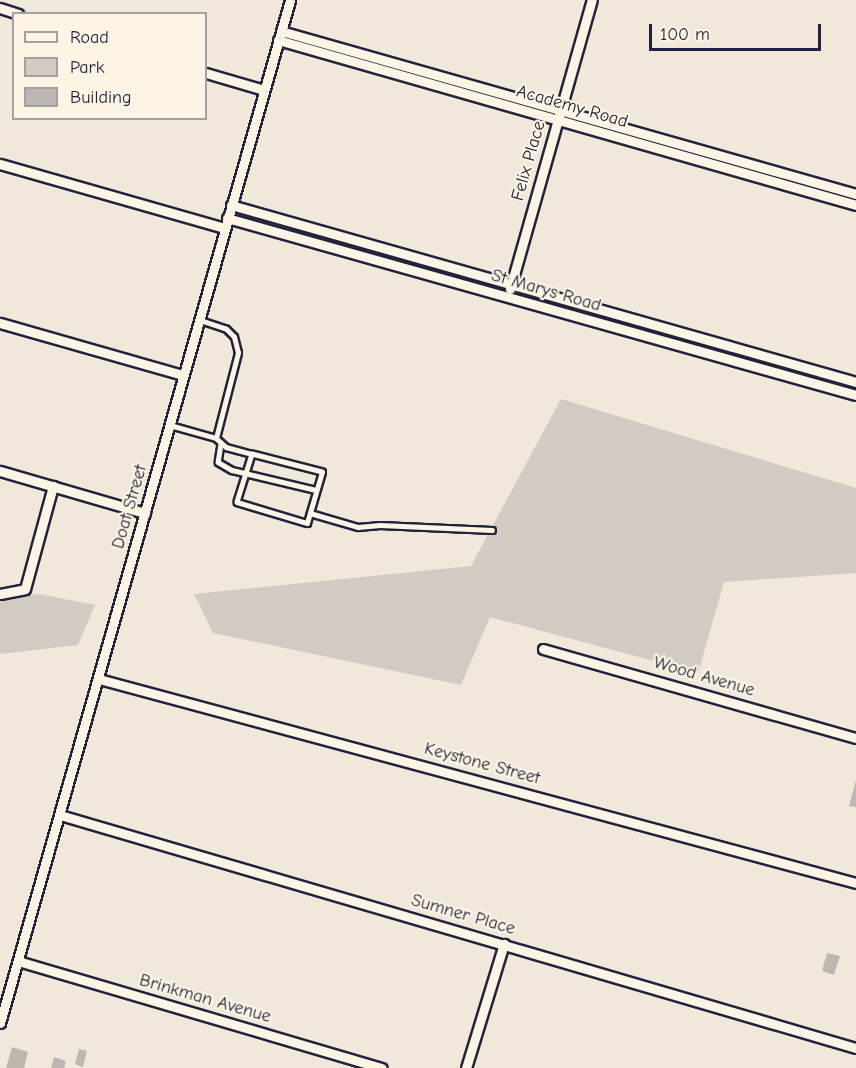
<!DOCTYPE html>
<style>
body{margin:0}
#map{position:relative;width:856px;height:1068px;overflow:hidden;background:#efe8db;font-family:"Comic Neue",sans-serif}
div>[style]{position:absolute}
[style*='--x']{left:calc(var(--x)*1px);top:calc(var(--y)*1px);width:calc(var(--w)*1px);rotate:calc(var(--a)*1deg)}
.green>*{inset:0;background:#d1cbc3}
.building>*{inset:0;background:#bcb7b3}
.roads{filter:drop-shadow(2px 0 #22223b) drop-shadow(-2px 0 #22223b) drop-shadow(0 2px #22223b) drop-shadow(0 -2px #22223b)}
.lane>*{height:4.5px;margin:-2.25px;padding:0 2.25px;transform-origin:2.25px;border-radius:2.25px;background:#fcf5e5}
.street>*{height:9px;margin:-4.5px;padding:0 4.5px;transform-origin:4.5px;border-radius:4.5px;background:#fcf5e5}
span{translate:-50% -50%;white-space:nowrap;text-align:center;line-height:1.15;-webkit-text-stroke:4.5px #fcf5e5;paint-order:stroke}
.street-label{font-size:18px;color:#22223b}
.legend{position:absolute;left:12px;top:12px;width:195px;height:108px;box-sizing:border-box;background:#fcf5e5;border:2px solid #a5a1a1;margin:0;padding:8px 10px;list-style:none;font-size:18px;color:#22223b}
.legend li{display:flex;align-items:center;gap:12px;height:30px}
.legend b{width:30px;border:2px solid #a5a1a1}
.scale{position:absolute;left:649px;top:24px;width:172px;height:27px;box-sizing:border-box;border:3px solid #22223b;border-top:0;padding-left:8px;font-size:18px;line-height:21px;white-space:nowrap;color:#22223b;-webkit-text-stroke:4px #fcf5e5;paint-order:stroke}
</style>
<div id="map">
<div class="green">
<i style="clip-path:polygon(561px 399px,856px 488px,856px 573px,724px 582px,698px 673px,490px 617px,461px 685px,213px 633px,194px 594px,471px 566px)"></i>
<i style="clip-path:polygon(39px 594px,95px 605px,78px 645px,0 654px,0 599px)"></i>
</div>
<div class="building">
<i style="clip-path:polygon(856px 780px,856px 807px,849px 806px)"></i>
<i style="clip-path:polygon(827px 953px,840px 956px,834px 975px,822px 971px)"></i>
<i style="clip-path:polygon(12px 1047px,28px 1052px,24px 1068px,6px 1068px)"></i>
<i style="clip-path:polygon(79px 1049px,87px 1051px,83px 1067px,75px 1064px)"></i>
<i style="clip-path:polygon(54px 1057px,66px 1061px,64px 1068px,51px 1068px)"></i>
</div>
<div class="roads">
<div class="lane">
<i style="--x:170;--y:425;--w:48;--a:15.8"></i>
<i style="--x:216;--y:438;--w:88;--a:-75.5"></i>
<i style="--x:238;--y:353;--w:16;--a:-104"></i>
<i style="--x:234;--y:337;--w:11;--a:-135"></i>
<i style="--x:226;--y:329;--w:28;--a:-162"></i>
<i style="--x:216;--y:438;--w:13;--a:42"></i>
<i style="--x:226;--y:447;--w:27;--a:15"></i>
<i style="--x:252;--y:454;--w:50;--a:107.4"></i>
<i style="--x:237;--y:502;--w:73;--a:16.7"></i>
<i style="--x:307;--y:523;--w:53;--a:-73.6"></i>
<i style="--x:322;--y:472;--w:72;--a:-165.6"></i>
<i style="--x:221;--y:444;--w:18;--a:99"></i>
<i style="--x:218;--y:462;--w:16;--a:30"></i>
<i style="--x:232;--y:470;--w:86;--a:13.4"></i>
<i style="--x:310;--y:513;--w:50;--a:16.3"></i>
<i style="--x:358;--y:527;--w:22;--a:-5"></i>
<i style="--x:380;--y:525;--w:112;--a:2.6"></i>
</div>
<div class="street">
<i style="--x:0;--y:8;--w:19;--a:18"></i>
<i style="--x:281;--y:31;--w:598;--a:15.83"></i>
<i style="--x:278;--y:40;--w:601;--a:15.93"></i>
<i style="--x:206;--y:73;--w:60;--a:16.3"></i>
<i style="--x:0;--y:164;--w:233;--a:15.9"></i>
<i style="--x:231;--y:205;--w:650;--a:15.81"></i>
<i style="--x:227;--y:218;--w:653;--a:15.72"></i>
<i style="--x:510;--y:289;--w:300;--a:-74.2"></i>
<i style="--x:0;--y:323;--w:190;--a:15.9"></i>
<i style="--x:0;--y:471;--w:151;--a:16.2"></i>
<i style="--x:0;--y:594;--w:25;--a:-11"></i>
<i style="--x:25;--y:589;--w:107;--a:-74.8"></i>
<i style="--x:543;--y:649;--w:325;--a:15.9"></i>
<i style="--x:99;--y:679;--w:784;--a:15.08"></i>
<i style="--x:60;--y:815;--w:829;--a:16.32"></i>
<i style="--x:18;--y:961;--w:379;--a:16.4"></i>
<i style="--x:0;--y:1023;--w:1063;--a:-74.17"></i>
<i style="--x:466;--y:1068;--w:130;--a:-73"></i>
</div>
</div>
<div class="street-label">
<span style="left:572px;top:107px;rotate:16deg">Academy Road</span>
<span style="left:529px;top:161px;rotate:-74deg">Felix Place</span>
<span style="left:546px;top:291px;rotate:16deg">St Marys Road</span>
<span style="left:130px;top:507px;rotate:-74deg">Doat Street</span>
<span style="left:704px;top:677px;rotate:16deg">Wood Avenue</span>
<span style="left:482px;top:764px;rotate:15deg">Keystone Street</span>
<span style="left:463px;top:915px;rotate:16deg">Sumner Place</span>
<span style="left:205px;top:999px;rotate:16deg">Brinkman Avenue</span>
</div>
<ul class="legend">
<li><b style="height:8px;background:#fcf5e5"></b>Road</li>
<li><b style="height:16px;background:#d1cbc3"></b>Park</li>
<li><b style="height:16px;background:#bcb7b3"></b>Building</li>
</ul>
<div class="scale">100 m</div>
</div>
